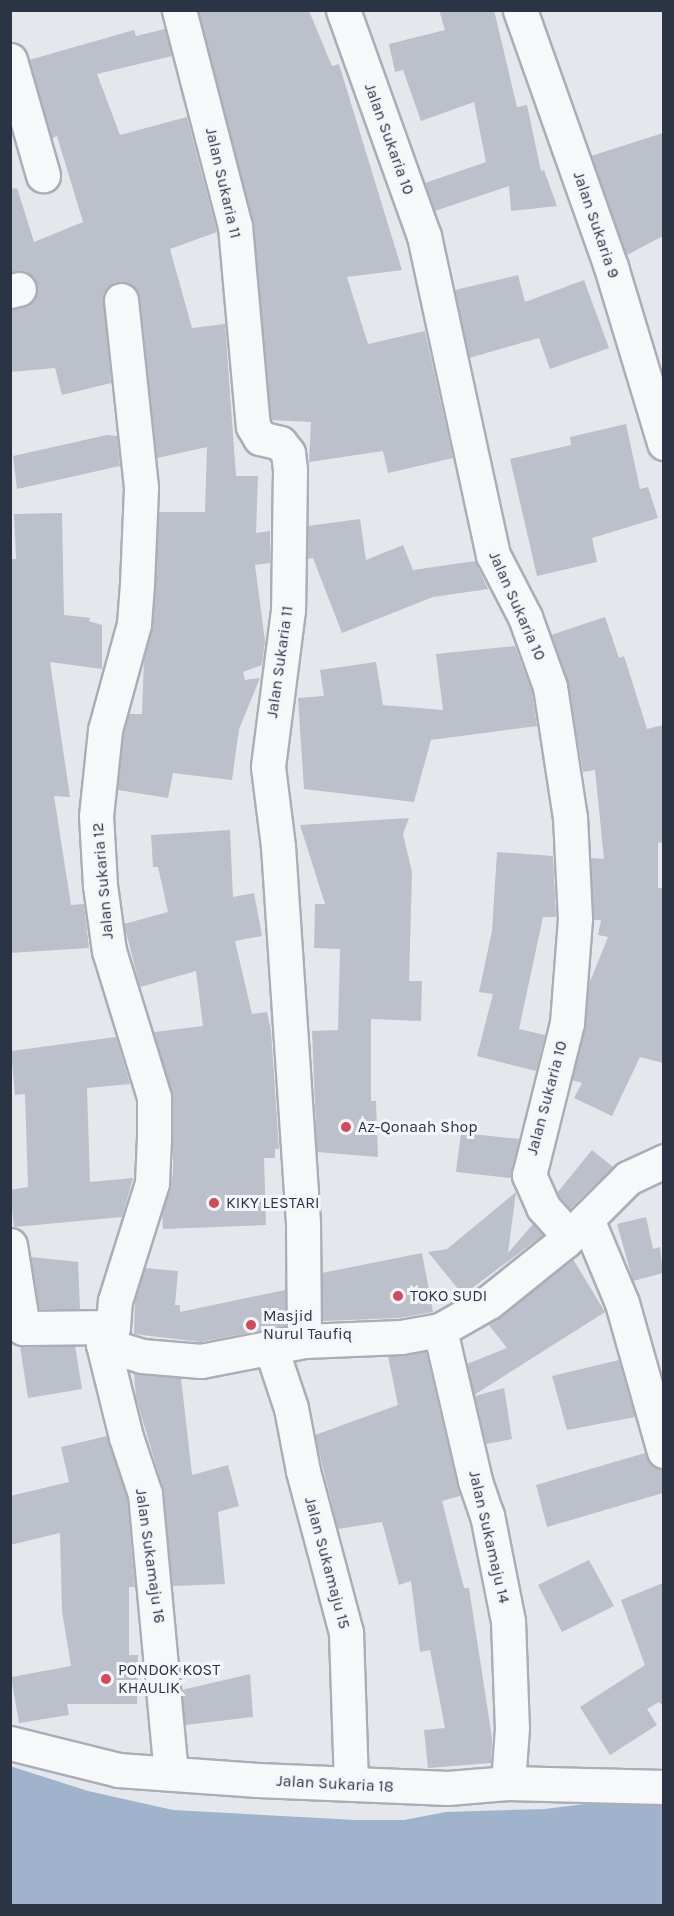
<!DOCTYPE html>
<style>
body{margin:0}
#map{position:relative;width:674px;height:1916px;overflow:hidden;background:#e4e7ec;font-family:Karla,sans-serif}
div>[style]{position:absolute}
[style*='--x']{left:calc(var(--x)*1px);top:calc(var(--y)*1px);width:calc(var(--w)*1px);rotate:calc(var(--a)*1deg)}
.water>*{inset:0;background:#9fb4cc}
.building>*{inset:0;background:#bbc0ca}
.roads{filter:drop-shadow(2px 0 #a9aeb7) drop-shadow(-2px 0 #a9aeb7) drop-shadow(0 2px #a9aeb7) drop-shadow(0 -2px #a9aeb7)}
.street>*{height:33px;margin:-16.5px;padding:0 16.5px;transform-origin:16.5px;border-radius:16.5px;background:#f7f8fa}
.dots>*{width:16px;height:16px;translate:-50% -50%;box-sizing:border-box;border:3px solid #f4f6f9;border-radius:50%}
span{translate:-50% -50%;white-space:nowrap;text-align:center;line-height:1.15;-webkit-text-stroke:6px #f4f6f9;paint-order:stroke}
.street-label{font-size:16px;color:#2b3445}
.poi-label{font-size:16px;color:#2b3445}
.left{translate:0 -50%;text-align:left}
.frame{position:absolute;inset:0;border:12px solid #2b3445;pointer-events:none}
</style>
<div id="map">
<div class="water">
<i style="clip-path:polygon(10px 1766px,88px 1791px,173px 1810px,356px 1820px,404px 1820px,446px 1812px,545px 1809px,663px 1794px,663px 1905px,11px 1905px)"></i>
</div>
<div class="building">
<i style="clip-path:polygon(198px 10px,309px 11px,332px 66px,339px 64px,402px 270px,347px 277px,368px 344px,425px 331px,453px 458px,388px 473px,383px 451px,309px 462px,311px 422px,271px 420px,253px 221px)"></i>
<i style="clip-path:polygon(439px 10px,494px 10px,517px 107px,527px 105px,541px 171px,544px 170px,557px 206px,511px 211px,509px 186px,435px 211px,425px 183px,486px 162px,474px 102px,421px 121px,403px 70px,395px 72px,389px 44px,445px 30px)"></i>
<i style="clip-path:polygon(165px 29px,172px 56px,97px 74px,120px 135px,187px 117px,217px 232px,170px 249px,192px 328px,225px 324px,236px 476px,258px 476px,256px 533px,270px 531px,270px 563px,255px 565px,265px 641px,262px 665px,243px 672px,245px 680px,260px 678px,239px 729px,232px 780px,173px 773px,168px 798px,118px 790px,123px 733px,129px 714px,142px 714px,144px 659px,153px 625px,159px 512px,205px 512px,207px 447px,157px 458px,140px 298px,128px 283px,110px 285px,104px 293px,111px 383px,62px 395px,55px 368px,10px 372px,10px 309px,31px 303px,37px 286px,25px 271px,10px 272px,10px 189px,17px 188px,34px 242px,83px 222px,57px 136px,52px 138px,29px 60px,134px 30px,136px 36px)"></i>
<i style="clip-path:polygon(663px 133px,663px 236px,627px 255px,591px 156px)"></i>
<i style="clip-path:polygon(518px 275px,525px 302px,584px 280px,609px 348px,550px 369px,539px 338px,469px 358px,455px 290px)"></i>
<i style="clip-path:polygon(626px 424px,640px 489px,648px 487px,658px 518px,592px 538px,597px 562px,537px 576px,510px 459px,571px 445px,570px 437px)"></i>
<i style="clip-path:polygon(107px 435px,117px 436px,120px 466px,17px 489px,13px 456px)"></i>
<i style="clip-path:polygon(62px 513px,64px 615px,90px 618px,89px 621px,102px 625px,102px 669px,50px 662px,70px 797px,54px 796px,71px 905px,84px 904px,89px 948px,10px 953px,10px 559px,16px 559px,14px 514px)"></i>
<i style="clip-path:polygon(360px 519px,366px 560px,403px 545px,413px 570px,475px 561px,488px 589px,433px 597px,342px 633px,313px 558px,307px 559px,308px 526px)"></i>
<i style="clip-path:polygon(605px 617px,619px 658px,624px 656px,647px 729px,663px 725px,663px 842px,658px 843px,658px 888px,663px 888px,663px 1063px,640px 1057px,612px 1116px,574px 1098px,582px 1083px,572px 1080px,585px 1028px,589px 984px,608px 937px,598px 935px,601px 920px,594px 920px,591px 858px,604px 859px,595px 770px,583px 772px,568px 684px,551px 635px)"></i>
<i style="clip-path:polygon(515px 646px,532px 692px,537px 726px,431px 740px,414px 802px,304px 789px,298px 698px,324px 696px,320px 670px,376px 662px,383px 705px,443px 710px,436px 654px)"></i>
<i style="clip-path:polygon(409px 818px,403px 834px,412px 872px,409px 981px,422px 981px,421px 1021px,371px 1019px,371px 1101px,376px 1101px,378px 1157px,317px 1152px,312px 1031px,338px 1030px,340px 949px,314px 948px,315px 904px,325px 904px,300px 825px)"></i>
<i style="clip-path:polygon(230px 830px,233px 897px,254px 893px,262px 936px,235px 941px,252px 1014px,267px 1012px,271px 1031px,279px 1149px,275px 1149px,275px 1158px,264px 1158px,266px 1225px,163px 1229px,162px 1213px,173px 1175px,173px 1097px,154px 1032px,203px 1026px,196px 971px,140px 987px,124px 924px,168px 912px,158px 867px,153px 867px,151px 835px)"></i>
<i style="clip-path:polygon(497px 852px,553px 856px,556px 917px,543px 917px,519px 1029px,545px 1035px,536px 1071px,477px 1056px,493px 994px,479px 992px,492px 931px)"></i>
<i style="clip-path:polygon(116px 1037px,130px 1084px,87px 1088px,90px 1182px,133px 1178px,122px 1217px,14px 1227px,10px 1190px,28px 1187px,25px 1094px,15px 1095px,11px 1051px)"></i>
<i style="clip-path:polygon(461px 1133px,519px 1139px,511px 1178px,456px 1172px)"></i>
<i style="clip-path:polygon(592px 1150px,613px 1167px,570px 1209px,557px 1193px)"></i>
<i style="clip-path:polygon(516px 1192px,508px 1253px,533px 1224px,543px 1235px,463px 1295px,428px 1252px,447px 1249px)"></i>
<i style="clip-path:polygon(646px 1217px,653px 1249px,660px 1247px,663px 1273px,633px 1281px,617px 1224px)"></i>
<i style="clip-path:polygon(422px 1253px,433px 1312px,399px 1318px,323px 1321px,322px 1273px)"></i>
<i style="clip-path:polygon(31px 1257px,78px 1262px,80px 1309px,39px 1309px)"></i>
<i style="clip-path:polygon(573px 1259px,605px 1312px,474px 1395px,467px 1364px,507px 1348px,488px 1324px)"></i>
<i style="clip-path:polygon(145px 1268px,178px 1271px,175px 1305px,180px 1305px,180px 1312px,285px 1290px,285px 1326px,200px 1342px,134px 1334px,135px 1301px)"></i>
<i style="clip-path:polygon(20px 1346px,75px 1346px,82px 1389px,28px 1398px)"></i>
<i style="clip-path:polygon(426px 1352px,460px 1496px,442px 1501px,464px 1588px,469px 1588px,492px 1738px,491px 1763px,428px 1768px,424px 1730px,445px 1728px,430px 1650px,420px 1652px,411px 1581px,399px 1585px,382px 1522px,338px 1529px,315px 1435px,398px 1405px,388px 1356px)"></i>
<i style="clip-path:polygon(619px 1360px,635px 1417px,567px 1430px,552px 1376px)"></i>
<i style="clip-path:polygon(134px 1373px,181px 1378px,192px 1475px,228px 1465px,239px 1506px,218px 1512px,225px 1584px,172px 1586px,164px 1492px,136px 1398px)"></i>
<i style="clip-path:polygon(504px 1388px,512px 1439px,486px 1444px,475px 1396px)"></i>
<i style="clip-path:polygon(107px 1436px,127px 1498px,135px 1587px,129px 1587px,129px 1655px,138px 1655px,137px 1704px,67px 1704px,69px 1715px,19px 1723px,11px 1677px,71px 1666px,62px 1611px,60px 1533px,10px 1545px,10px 1496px,69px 1482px,61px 1447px)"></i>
<i style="clip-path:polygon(645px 1453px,651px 1465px,663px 1469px,663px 1493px,547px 1527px,536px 1485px)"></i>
<i style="clip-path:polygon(589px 1560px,614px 1606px,562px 1632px,538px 1585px)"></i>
<i style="clip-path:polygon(663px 1583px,663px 1706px,659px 1702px,647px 1709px,657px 1725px,610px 1755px,580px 1707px,645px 1665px,621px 1600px)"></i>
<i style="clip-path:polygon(250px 1674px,253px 1717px,185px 1725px,182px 1690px)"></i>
</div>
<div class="roads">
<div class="street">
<i style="--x:179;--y:10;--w:223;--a:75.5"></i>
<i style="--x:235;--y:226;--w:201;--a:84.9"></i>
<i style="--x:253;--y:426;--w:14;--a:60"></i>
<i style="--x:260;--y:438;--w:21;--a:14"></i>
<i style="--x:280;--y:443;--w:13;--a:51"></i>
<i style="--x:288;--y:453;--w:17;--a:83"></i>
<i style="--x:290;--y:470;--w:140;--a:90.8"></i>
<i style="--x:288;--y:610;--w:158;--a:97.3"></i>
<i style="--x:268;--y:767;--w:80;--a:82.8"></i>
<i style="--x:278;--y:846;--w:380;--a:86.2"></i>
<i style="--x:303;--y:1225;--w:116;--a:89.5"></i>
<i style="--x:343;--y:10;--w:240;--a:70.3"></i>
<i style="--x:424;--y:236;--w:326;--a:77.8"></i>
<i style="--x:493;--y:555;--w:70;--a:62.7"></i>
<i style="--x:525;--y:617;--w:74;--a:70.3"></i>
<i style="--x:550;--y:687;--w:132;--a:81.3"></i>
<i style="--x:570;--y:817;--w:102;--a:87.2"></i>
<i style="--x:575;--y:919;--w:104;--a:94.4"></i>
<i style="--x:567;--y:1023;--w:157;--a:104"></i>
<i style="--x:529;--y:1175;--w:35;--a:66"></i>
<i style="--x:543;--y:1207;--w:40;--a:48"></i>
<i style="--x:520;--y:10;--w:273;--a:70.5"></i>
<i style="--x:611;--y:267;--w:184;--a:73.2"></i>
<i style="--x:10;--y:60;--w:120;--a:74"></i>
<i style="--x:10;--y:291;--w:9;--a:-13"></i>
<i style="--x:587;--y:1219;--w:91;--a:67.4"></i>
<i style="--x:622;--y:1303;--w:154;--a:74.2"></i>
<i style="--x:10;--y:1245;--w:84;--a:81.1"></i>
<i style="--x:23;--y:1328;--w:90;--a:-0.6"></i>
<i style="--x:440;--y:1330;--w:155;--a:76.9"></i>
<i style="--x:475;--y:1481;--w:36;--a:71"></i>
<i style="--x:487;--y:1515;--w:108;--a:78.8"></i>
<i style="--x:508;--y:1621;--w:107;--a:87.9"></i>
<i style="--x:512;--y:1728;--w:55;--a:94.2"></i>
<i style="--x:103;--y:1344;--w:20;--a:-60"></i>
<i style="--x:113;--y:1327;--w:26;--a:-86"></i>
<i style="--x:115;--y:1301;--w:124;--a:-72.6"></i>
<i style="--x:152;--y:1183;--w:45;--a:-87.5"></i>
<i style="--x:154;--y:1138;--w:41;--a:-90"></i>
<i style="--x:154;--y:1097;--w:153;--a:-107.1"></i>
<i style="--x:109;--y:951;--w:67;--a:-97.8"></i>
<i style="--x:100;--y:885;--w:69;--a:-93.3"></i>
<i style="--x:96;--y:816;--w:86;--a:-84"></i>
<i style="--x:105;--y:730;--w:110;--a:-74.7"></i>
<i style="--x:134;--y:624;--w:40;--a:-85.7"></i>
<i style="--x:137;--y:584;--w:97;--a:-87.6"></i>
<i style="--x:141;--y:487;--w:188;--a:-96.1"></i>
<i style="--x:103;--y:1344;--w:41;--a:17.1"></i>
<i style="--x:142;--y:1356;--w:59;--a:4.8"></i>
<i style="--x:201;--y:1361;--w:105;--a:-11"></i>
<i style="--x:304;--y:1341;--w:97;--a:-2.4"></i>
<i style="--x:401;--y:1337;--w:40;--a:-10"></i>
<i style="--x:440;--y:1330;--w:56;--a:-29.7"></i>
<i style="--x:489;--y:1302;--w:96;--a:-38.7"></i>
<i style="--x:564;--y:1242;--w:91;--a:-45"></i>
<i style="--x:628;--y:1178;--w:40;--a:-25"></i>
<i style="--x:103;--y:1344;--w:96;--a:76.1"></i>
<i style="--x:126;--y:1437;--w:60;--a:71.6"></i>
<i style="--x:145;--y:1494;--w:279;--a:84.7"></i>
<i style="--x:271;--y:1348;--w:63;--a:71.6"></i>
<i style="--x:291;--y:1408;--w:64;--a:79.2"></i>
<i style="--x:303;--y:1471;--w:168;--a:75.1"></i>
<i style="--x:346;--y:1633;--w:150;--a:88.1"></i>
<i style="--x:10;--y:1743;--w:111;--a:14"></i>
<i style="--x:118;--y:1770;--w:140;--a:4.1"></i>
<i style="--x:258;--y:1780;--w:190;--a:2.4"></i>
<i style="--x:448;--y:1788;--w:60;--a:-4.8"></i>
<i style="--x:508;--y:1783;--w:156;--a:1.5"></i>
</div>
</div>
<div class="dots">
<i style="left:346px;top:1127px;background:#d1495b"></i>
<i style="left:214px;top:1203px;background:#d1495b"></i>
<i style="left:398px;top:1296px;background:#d1495b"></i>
<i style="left:251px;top:1325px;background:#d1495b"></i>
<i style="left:106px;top:1679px;background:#d1495b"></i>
</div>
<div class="street-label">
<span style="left:389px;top:139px;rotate:70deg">Jalan Sukaria 10</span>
<span style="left:223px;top:183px;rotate:77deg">Jalan Sukaria 11</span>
<span style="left:596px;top:225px;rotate:71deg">Jalan Sukaria 9</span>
<span style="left:517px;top:606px;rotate:66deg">Jalan Sukaria 10</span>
<span style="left:280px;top:662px;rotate:-82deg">Jalan Sukaria 11</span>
<span style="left:103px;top:881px;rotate:-95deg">Jalan Sukaria 12</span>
<span style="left:547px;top:1098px;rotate:-75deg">Jalan Sukaria 10</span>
<span style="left:489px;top:1537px;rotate:77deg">Jalan Sukamaju 14</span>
<span style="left:150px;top:1556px;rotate:82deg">Jalan Sukamaju 16</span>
<span style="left:327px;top:1563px;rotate:75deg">Jalan Sukamaju 15</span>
<span style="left:335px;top:1784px;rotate:3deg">Jalan Sukaria 18</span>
</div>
<div class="poi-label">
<span class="left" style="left:358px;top:1127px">Az-Qonaah Shop</span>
<span class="left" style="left:226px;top:1203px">KIKY LESTARI</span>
<span class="left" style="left:410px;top:1296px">TOKO SUDI</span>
<span class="left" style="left:263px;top:1325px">Masjid<br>Nurul Taufiq</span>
<span class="left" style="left:118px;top:1679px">PONDOK KOST<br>KHAULIK</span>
</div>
<div class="frame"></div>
</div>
